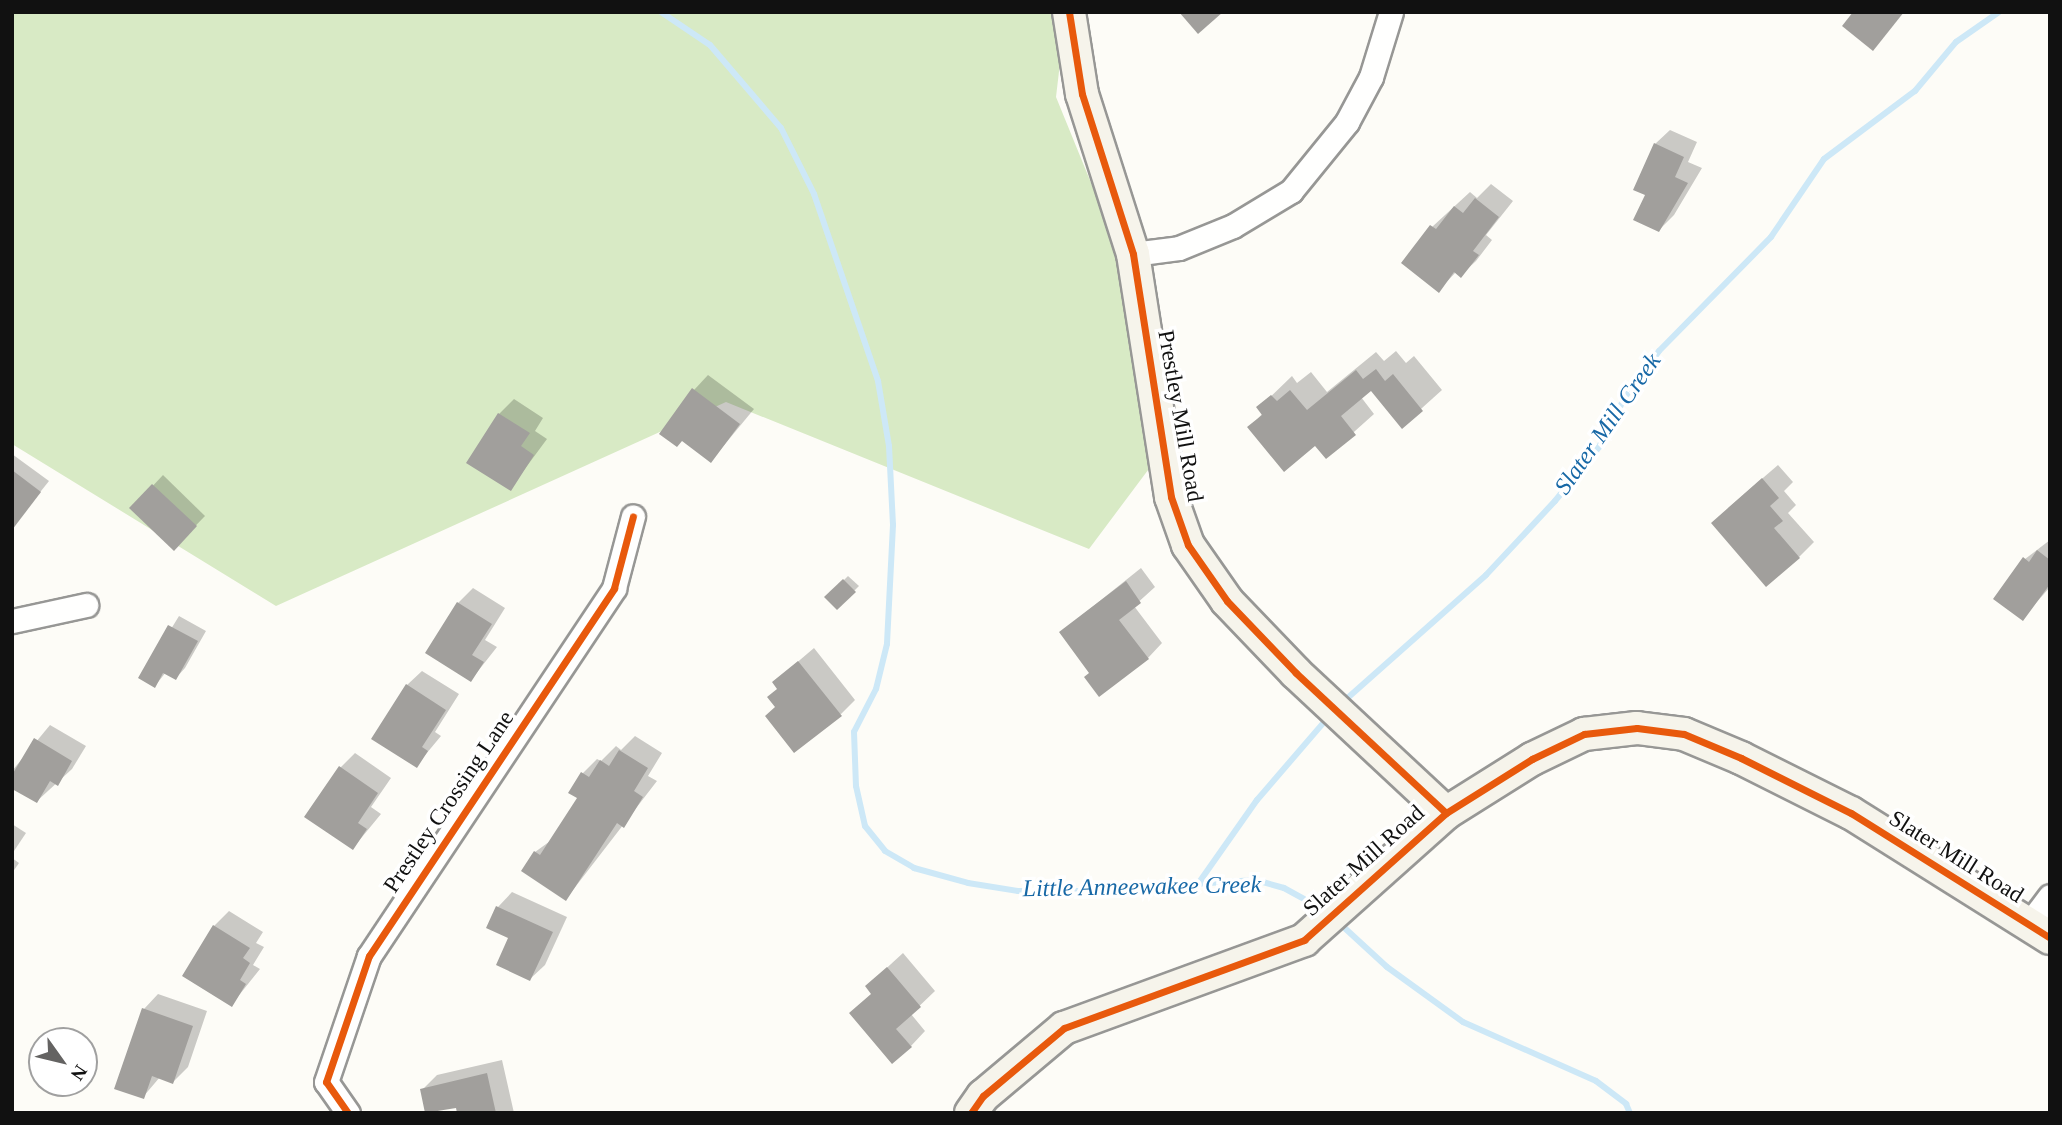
<!DOCTYPE html>
<style>
body{margin:0}
#map{position:relative;width:2062px;height:1125px;overflow:hidden;background:#fdfcf7;font-family:Georgia,serif}
div>[style]{position:absolute}
[style*='--x']{left:calc(var(--x)*1px);top:calc(var(--y)*1px);width:calc(var(--w)*1px);rotate:calc(var(--a)*1deg)}
.forest>*{inset:0;background:#d8eac5}
.shadow>*{inset:0;background:#0003}
.stream>*{height:6px;margin:-3px;padding:0 3px;transform-origin:3px;border-radius:3px;background:#cde8f7}
.building>*{inset:0;background:#a19f9c}
.roads{filter:drop-shadow(2px 0 #979795) drop-shadow(-2px 0 #979795) drop-shadow(0 2px #979795) drop-shadow(0 -2px #979795)}
.street>*{height:23px;margin:-11.5px;padding:0 11.5px;transform-origin:11.5px;border-radius:11.5px;background:#fffffe}
.secondary>*{height:32px;margin:-16px;padding:0 16px;transform-origin:16px;border-radius:16px;background:#f6f4eb}
.cycleway>*{height:7px;margin:-3.5px;padding:0 3.5px;transform-origin:3.5px;border-radius:3.5px;background:#e8590c}
span{translate:-50% -50%;white-space:nowrap;text-align:center;line-height:1.15;-webkit-text-stroke:7px #fff;paint-order:stroke}
.street-label{font-size:23px;color:#111}
.water-label{font-size:24px;color:#1768a6;font-style:italic}
.frame{position:absolute;inset:0;border:14px solid #111;pointer-events:none}
.north{position:absolute;left:28px;top:1027px;width:70px;height:70px;box-sizing:border-box;background:#fff;border:2px solid #a0a0a0;border-radius:50%;rotate:124deg;font-size:19px;font-weight:700;line-height:28px;text-align:center;color:#111}
.north::after{content:'';display:block;margin:auto;width:24px;height:32px;background:#646362;clip-path:polygon(50% 0,100% 100%,50% 72%,0 100%)}
</style>
<div id="map">
<div class="forest">
<i style="clip-path:polygon(12px 12px,1066px 12px,1056px 97px,1129px 276px,1163px 450px,1089px 549px,726px 402px,276px 606px,12px 444px)"></i>
</div>
<div class="shadow">
<i style="clip-path:polygon(1670px 130px,1697px 142px,1688px 162px,1702px 168px,1674px 215px,1659px 230px,1655px 144px)"></i>
<i style="clip-path:polygon(1491px 184px,1513px 201px,1486px 235px,1492px 240px,1476px 261px,1461px 275px,1456px 272px,1439px 290px,1432px 227px,1470px 192px,1477px 198px)"></i>
<i style="clip-path:polygon(1396px 351px,1406px 363px,1414px 356px,1442px 390px,1402px 426px,1371px 389px,1361px 397px,1374px 414px,1326px 457px,1315px 444px,1250px 427px,1263px 413px,1259px 408px,1292px 376px,1297px 383px,1311px 372px,1327px 392px,1376px 352px,1384px 361px)"></i>
<i style="clip-path:polygon(708px 375px,754px 409px,711px 461px,694px 390px)"></i>
<i style="clip-path:polygon(514px 399px,543px 418px,535px 431px,547px 439px,510px 489px,499px 414px)"></i>
<i style="clip-path:polygon(12px 454px,49px 481px,18px 520px,12px 516px)"></i>
<i style="clip-path:polygon(1778px 465px,1793px 482px,1784px 491px,1796px 505px,1788px 513px,1814px 542px,1799px 557px,1728px 508px)"></i>
<i style="clip-path:polygon(163px 475px,205px 516px,174px 548px,132px 508px)"></i>
<i style="clip-path:polygon(2050px 540px,2050px 587px,2022px 619px,2025px 559px)"></i>
<i style="clip-path:polygon(1141px 568px,1155px 587px,1134px 606px,1162px 643px,1148px 658px,1091px 672px,1061px 632px)"></i>
<i style="clip-path:polygon(848px 576px,859px 586px,837px 608px,827px 597px)"></i>
<i style="clip-path:polygon(473px 588px,505px 608px,485px 640px,497px 647px,471px 680px,458px 603px)"></i>
<i style="clip-path:polygon(179px 616px,206px 631px,185px 668px,176px 678px,166px 672px,155px 686px,141px 678px)"></i>
<i style="clip-path:polygon(814px 648px,855px 700px,841px 714px,777px 706px,779px 688px,774px 682px)"></i>
<i style="clip-path:polygon(422px 671px,459px 694px,435px 732px,441px 736px,416px 766px,407px 685px)"></i>
<i style="clip-path:polygon(50px 725px,86px 746px,72px 769px,37px 801px,12px 787px,12px 771px)"></i>
<i style="clip-path:polygon(635px 736px,662px 753px,648px 776px,657px 781px,566px 899px,535px 852px,553px 839px,579px 798px,583px 773px,597px 759px,601px 761px,616px 746px,621px 750px)"></i>
<i style="clip-path:polygon(355px 753px,391px 778px,371px 807px,381px 814px,353px 848px,340px 768px)"></i>
<i style="clip-path:polygon(12px 824px,26px 833px,12px 854px)"></i>
<i style="clip-path:polygon(12px 858px,19px 863px,12px 873px)"></i>
<i style="clip-path:polygon(512px 892px,567px 917px,545px 965px,530px 979px,498px 907px)"></i>
<i style="clip-path:polygon(229px 911px,263px 932px,256px 943px,264px 947px,253px 965px,260px 969px,232px 1004px,214px 926px)"></i>
<i style="clip-path:polygon(903px 953px,935px 991px,911px 1014px,925px 1031px,911px 1046px,866px 999px,873px 993px,867px 986px)"></i>
<i style="clip-path:polygon(158px 994px,207px 1011px,188px 1067px,173px 1082px,160px 1077px,143px 1097px,144px 1009px)"></i>
<i style="clip-path:polygon(502px 1060px,514px 1113px,458px 1113px,457px 1106px,427px 1113px,422px 1090px,437px 1075px)"></i>
</div>
<div class="stream">
<i style="--x:661;--y:12;--w:59;--a:34"></i>
<i style="--x:710;--y:45;--w:109;--a:49.5"></i>
<i style="--x:781;--y:128;--w:74;--a:63.4"></i>
<i style="--x:814;--y:194;--w:198;--a:71.1"></i>
<i style="--x:878;--y:381;--w:66;--a:80.4"></i>
<i style="--x:889;--y:446;--w:79;--a:87.1"></i>
<i style="--x:893;--y:525;--w:119;--a:92.9"></i>
<i style="--x:887;--y:644;--w:46;--a:103.7"></i>
<i style="--x:876;--y:689;--w:48;--a:117.1"></i>
<i style="--x:854;--y:732;--w:54;--a:87.9"></i>
<i style="--x:856;--y:786;--w:41;--a:77.3"></i>
<i style="--x:865;--y:826;--w:32;--a:51"></i>
<i style="--x:885;--y:851;--w:34;--a:30"></i>
<i style="--x:914;--y:868;--w:56;--a:15.5"></i>
<i style="--x:968;--y:883;--w:51;--a:9.1"></i>
<i style="--x:1018;--y:891;--w:68;--a:0"></i>
<i style="--x:1086;--y:891;--w:170;--a:-3.7"></i>
<i style="--x:1256;--y:880;--w:29;--a:16"></i>
<i style="--x:1284;--y:888;--w:46;--a:28.8"></i>
<i style="--x:1343;--y:702;--w:191;--a:-41.6"></i>
<i style="--x:1486;--y:575;--w:101;--a:-47"></i>
<i style="--x:1555;--y:501;--w:70;--a:-50.8"></i>
<i style="--x:1599;--y:447;--w:56;--a:-62.5"></i>
<i style="--x:1625;--y:397;--w:57;--a:-53.5"></i>
<i style="--x:1659;--y:351;--w:160;--a:-45.5"></i>
<i style="--x:1771;--y:237;--w:94;--a:-55.8"></i>
<i style="--x:1824;--y:159;--w:114;--a:-36.8"></i>
<i style="--x:1915;--y:91;--w:64;--a:-50.1"></i>
<i style="--x:1956;--y:42;--w:52;--a:-34.9"></i>
<i style="--x:1200;--y:881;--w:99;--a:-54.9"></i>
<i style="--x:1257;--y:800;--w:112;--a:-49.3"></i>
<i style="--x:1337;--y:921;--w:68;--a:42.6"></i>
<i style="--x:1387;--y:967;--w:94;--a:35.9"></i>
<i style="--x:1463;--y:1022;--w:145;--a:23.9"></i>
<i style="--x:1596;--y:1081;--w:38;--a:37"></i>
<i style="--x:1626;--y:1104;--w:10;--a:66"></i>
</div>
<div class="building">
<i style="clip-path:polygon(1179px 12px,1223px 12px,1198px 34px)"></i>
<i style="clip-path:polygon(1853px 12px,1904px 12px,1873px 51px,1842px 26px)"></i>
<i style="clip-path:polygon(1654px 143px,1684px 157px,1675px 177px,1688px 183px,1659px 232px,1633px 220px,1645px 195px,1633px 190px)"></i>
<i style="clip-path:polygon(1475px 198px,1499px 217px,1473px 251px,1479px 255px,1461px 278px,1454px 272px,1439px 293px,1401px 263px,1430px 225px,1436px 229px,1454px 206px,1463px 213px)"></i>
<i style="clip-path:polygon(1376px 369px,1385px 381px,1393px 374px,1423px 411px,1402px 429px,1371px 391px,1341px 416px,1356px 435px,1326px 459px,1315px 446px,1284px 472px,1247px 427px,1262px 415px,1256px 407px,1271px 395px,1277px 401px,1290px 390px,1307px 410px,1356px 370px,1363px 379px)"></i>
<i style="clip-path:polygon(692px 388px,740px 424px,711px 463px,682px 441px,677px 447px,659px 434px)"></i>
<i style="clip-path:polygon(498px 413px,530px 433px,521px 446px,534px 455px,511px 491px,466px 463px)"></i>
<i style="clip-path:polygon(12px 470px,41px 492px,12px 530px)"></i>
<i style="clip-path:polygon(1762px 478px,1779px 498px,1770px 506px,1783px 521px,1774px 528px,1800px 558px,1766px 587px,1711px 523px)"></i>
<i style="clip-path:polygon(152px 484px,197px 526px,174px 551px,129px 508px)"></i>
<i style="clip-path:polygon(2037px 550px,2050px 560px,2050px 584px,2023px 621px,1993px 599px,2023px 557px,2029px 562px)"></i>
<i style="clip-path:polygon(843px 579px,856px 592px,837px 610px,824px 597px)"></i>
<i style="clip-path:polygon(1126px 581px,1141px 603px,1119px 620px,1149px 659px,1099px 697px,1084px 677px,1089px 673px,1059px 632px)"></i>
<i style="clip-path:polygon(457px 602px,492px 624px,472px 655px,484px 662px,471px 682px,425px 653px)"></i>
<i style="clip-path:polygon(168px 625px,198px 641px,176px 680px,163px 673px,155px 688px,138px 678px)"></i>
<i style="clip-path:polygon(798px 661px,842px 716px,794px 753px,765px 716px,775px 707px,767px 697px,777px 689px,772px 682px)"></i>
<i style="clip-path:polygon(406px 684px,446px 710px,422px 747px,428px 751px,417px 768px,371px 739px)"></i>
<i style="clip-path:polygon(34px 738px,72px 761px,58px 786px,50px 781px,37px 803px,12px 789px,12px 775px)"></i>
<i style="clip-path:polygon(619px 750px,648px 768px,634px 791px,643px 797px,624px 828px,617px 823px,566px 901px,521px 871px,534px 851px,540px 855px,577px 798px,568px 793px,581px 772px,589px 777px,600px 760px,609px 766px)"></i>
<i style="clip-path:polygon(339px 766px,378px 793px,358px 823px,367px 829px,353px 850px,304px 817px)"></i>
<i style="clip-path:polygon(496px 906px,553px 932px,530px 981px,496px 965px,508px 938px,486px 928px)"></i>
<i style="clip-path:polygon(213px 925px,250px 948px,243px 958px,250px 963px,240px 980px,246px 984px,232px 1007px,182px 976px)"></i>
<i style="clip-path:polygon(887px 967px,921px 1007px,896px 1029px,912px 1047px,892px 1064px,849px 1013px,871px 994px,865px 986px)"></i>
<i style="clip-path:polygon(142px 1008px,193px 1026px,173px 1084px,152px 1076px,144px 1099px,114px 1089px)"></i>
<i style="clip-path:polygon(487px 1073px,496px 1113px,457px 1113px,456px 1108px,425px 1113px,420px 1089px)"></i>
</div>
<div class="roads">
<div class="street">
<i style="--x:1133;--y:254;--w:46;--a:-7.4"></i>
<i style="--x:1179;--y:248;--w:58;--a:-22.2"></i>
<i style="--x:1233;--y:226;--w:68;--a:-31.1"></i>
<i style="--x:1291;--y:191;--w:89;--a:-50.9"></i>
<i style="--x:1347;--y:122;--w:51;--a:-61.9"></i>
<i style="--x:1371;--y:77;--w:68;--a:-72.9"></i>
<i style="--x:12;--y:621;--w:76;--a:-12.2"></i>
<i style="--x:2028;--y:925;--w:36;--a:-53"></i>
<i style="--x:348;--y:1113;--w:38;--a:-125"></i>
<i style="--x:326;--y:1082;--w:133;--a:-71.2"></i>
<i style="--x:369;--y:956;--w:442;--a:-56.3"></i>
<i style="--x:614;--y:588;--w:74;--a:-75.2"></i>
</div>
<div class="secondary">
<i style="--x:1069;--y:12;--w:83;--a:81"></i>
<i style="--x:1082;--y:94;--w:168;--a:72.3"></i>
<i style="--x:1133;--y:254;--w:246;--a:81.1"></i>
<i style="--x:1171;--y:497;--w:51;--a:70.5"></i>
<i style="--x:1188;--y:545;--w:68;--a:55.1"></i>
<i style="--x:1227;--y:601;--w:100;--a:46.2"></i>
<i style="--x:1296;--y:673;--w:205;--a:43"></i>
<i style="--x:971;--y:1113;--w:21;--a:-55"></i>
<i style="--x:983;--y:1096;--w:106;--a:-40"></i>
<i style="--x:1064;--y:1028;--w:256;--a:-20.1"></i>
<i style="--x:1304;--y:940;--w:191;--a:-41.8"></i>
<i style="--x:1446;--y:813;--w:102;--a:-32.1"></i>
<i style="--x:1532;--y:759;--w:58;--a:-25.7"></i>
<i style="--x:1584;--y:734;--w:53;--a:-6.5"></i>
<i style="--x:1637;--y:728;--w:47;--a:7.3"></i>
<i style="--x:1684;--y:734;--w:62;--a:22.8"></i>
<i style="--x:1741;--y:758;--w:123;--a:26.6"></i>
<i style="--x:1851;--y:813;--w:235;--a:32.1"></i>
</div>
</div>
<div class="cycleway">
<i style="--x:1069;--y:12;--w:83;--a:81"></i>
<i style="--x:1082;--y:94;--w:168;--a:72.3"></i>
<i style="--x:1133;--y:254;--w:246;--a:81.1"></i>
<i style="--x:1171;--y:497;--w:51;--a:70.5"></i>
<i style="--x:1188;--y:545;--w:68;--a:55.1"></i>
<i style="--x:1227;--y:601;--w:100;--a:46.2"></i>
<i style="--x:1296;--y:673;--w:205;--a:43"></i>
<i style="--x:348;--y:1113;--w:38;--a:-125"></i>
<i style="--x:326;--y:1082;--w:133;--a:-71.2"></i>
<i style="--x:369;--y:956;--w:442;--a:-56.3"></i>
<i style="--x:614;--y:588;--w:74;--a:-75.2"></i>
<i style="--x:971;--y:1113;--w:21;--a:-55"></i>
<i style="--x:983;--y:1096;--w:106;--a:-40"></i>
<i style="--x:1064;--y:1028;--w:256;--a:-20.1"></i>
<i style="--x:1304;--y:940;--w:191;--a:-41.8"></i>
<i style="--x:1446;--y:813;--w:102;--a:-32.1"></i>
<i style="--x:1532;--y:759;--w:58;--a:-25.7"></i>
<i style="--x:1584;--y:734;--w:53;--a:-6.5"></i>
<i style="--x:1637;--y:728;--w:47;--a:7.3"></i>
<i style="--x:1684;--y:734;--w:62;--a:22.8"></i>
<i style="--x:1741;--y:758;--w:123;--a:26.6"></i>
<i style="--x:1851;--y:813;--w:235;--a:32.1"></i>
</div>
<div class="street-label">
<span style="left:1180px;top:416px;rotate:80deg">Prestley Mill Road</span>
<span style="left:449px;top:802px;rotate:-56deg">Prestley Crossing Lane</span>
<span style="left:1956px;top:857px;rotate:32deg">Slater Mill Road</span>
<span style="left:1364px;top:861px;rotate:-42deg">Slater Mill Road</span>
</div>
<div class="water-label">
<span style="left:1608px;top:424px;rotate:-55deg">Slater Mill Creek</span>
<span style="left:1142px;top:887px;rotate:-1deg">Little Anneewakee Creek</span>
</div>
<div class="frame"></div>
<div class="north">N</div>
</div>
